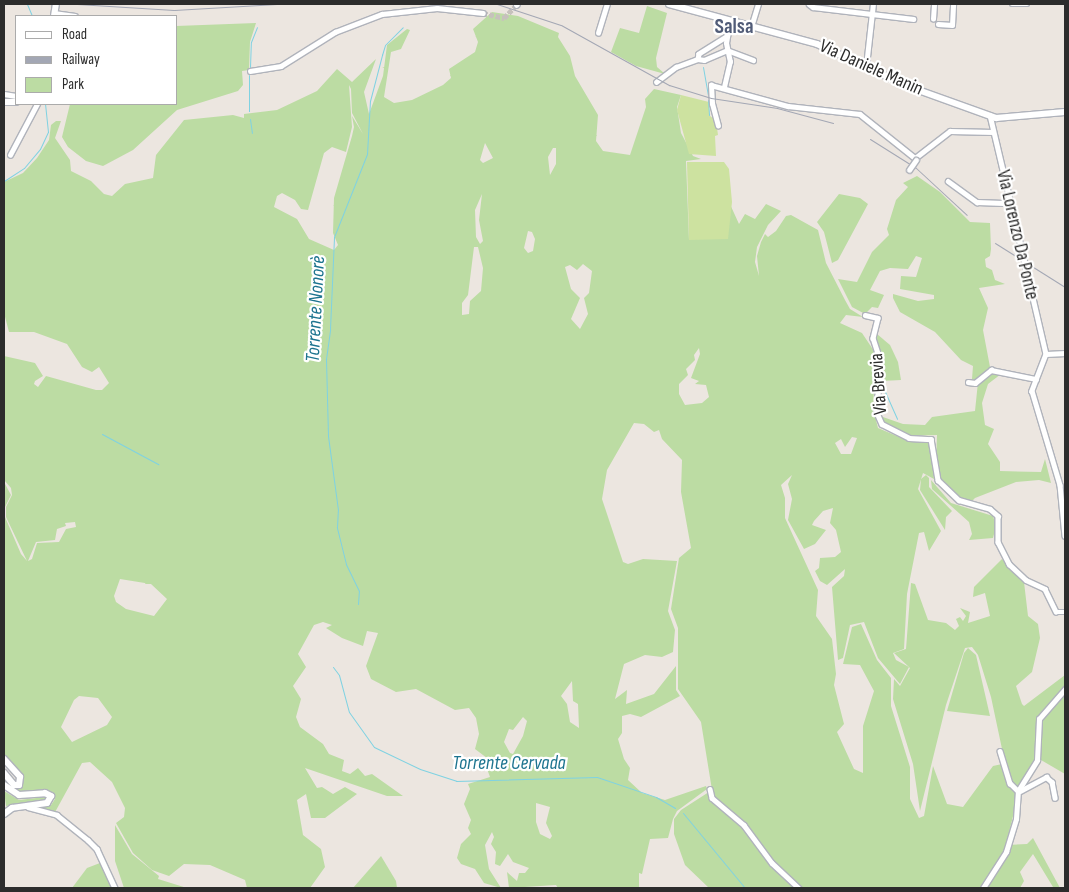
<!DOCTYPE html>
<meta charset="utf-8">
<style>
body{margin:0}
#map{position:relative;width:1069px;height:892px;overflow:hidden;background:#ece6e0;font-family:"Sofia Sans Condensed",sans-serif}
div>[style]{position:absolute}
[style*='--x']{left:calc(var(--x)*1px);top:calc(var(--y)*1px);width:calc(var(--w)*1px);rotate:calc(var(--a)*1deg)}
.green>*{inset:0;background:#bcdca3}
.pitch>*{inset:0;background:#cde2a0}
.stream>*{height:1px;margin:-0.5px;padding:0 0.5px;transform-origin:0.5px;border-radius:0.5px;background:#7fd2e2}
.street-tunnel>*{height:4.5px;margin-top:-2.25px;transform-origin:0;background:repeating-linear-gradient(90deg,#c6c1bc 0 4.5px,transparent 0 6.5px)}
.roads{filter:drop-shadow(1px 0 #b0b3bb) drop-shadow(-1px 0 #b0b3bb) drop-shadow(0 1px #b0b3bb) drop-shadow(0 -1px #b0b3bb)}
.street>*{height:4.5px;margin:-2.25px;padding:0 2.25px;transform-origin:2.25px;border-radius:2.25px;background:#fff}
.secondary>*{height:6px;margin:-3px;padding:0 3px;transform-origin:3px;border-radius:3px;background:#fff}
.rail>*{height:1px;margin:-0.5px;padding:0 0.5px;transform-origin:0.5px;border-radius:0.5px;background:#a3a7b4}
.bridges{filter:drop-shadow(1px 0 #b0b3bb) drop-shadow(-1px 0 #b0b3bb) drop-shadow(0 1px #b0b3bb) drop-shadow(0 -1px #b0b3bb)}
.street-bridge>*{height:4.5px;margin:-2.25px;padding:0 2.25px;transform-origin:2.25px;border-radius:2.25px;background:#fff}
span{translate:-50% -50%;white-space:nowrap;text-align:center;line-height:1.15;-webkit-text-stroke:4.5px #fff;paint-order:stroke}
.street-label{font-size:19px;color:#2c2c2c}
.water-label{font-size:20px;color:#1d748f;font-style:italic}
.quarter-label{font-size:21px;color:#515c78;font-weight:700}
.frame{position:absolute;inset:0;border:5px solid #2c2c2c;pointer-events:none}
.legend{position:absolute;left:15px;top:15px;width:162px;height:90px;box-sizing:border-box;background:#fff;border:1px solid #ababab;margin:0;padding:6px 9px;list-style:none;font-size:15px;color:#2c2c2c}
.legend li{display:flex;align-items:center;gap:10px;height:25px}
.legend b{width:25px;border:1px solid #ababab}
</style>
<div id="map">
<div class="green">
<i style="clip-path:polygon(647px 6px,667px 13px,656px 58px,657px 67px,665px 74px,636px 66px,611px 52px,620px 28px,639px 33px)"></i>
<i style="clip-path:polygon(evenodd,492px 12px,518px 16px,559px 33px,558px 37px,570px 56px,575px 76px,598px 115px,596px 141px,603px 151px,630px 155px,646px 107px,645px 99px,654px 89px,681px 95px,677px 107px,681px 133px,693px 156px,701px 159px,686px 161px,689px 240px,729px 202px,739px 224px,745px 214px,755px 219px,766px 204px,781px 211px,768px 225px,757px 247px,755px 262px,759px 276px,757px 256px,761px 242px,765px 234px,768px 237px,776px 231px,786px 216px,791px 215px,818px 230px,826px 263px,845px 300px,850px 309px,863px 317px,846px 315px,840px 323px,862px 333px,876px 354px,873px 408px,878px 428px,906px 440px,931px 442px,934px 479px,923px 473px,918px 489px,941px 531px,929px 551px,924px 532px,919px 533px,907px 594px,904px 649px,893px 653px,896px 660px,909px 667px,900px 684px,878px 658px,864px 622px,850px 625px,843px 658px,838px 660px,832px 587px,844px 576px,845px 569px,827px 585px,820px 581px,815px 571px,819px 568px,820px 558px,835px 557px,841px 552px,836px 530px,830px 523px,833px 508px,823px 511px,814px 521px,812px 525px,826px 530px,815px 544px,804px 549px,788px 520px,792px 499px,788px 484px,792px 475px,781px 485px,785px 498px,785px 518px,818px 590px,816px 616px,832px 639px,836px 674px,834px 685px,844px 724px,837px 732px,854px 769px,863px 773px,863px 726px,874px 691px,860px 665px,843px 664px,852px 627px,861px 624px,877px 660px,891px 678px,891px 706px,910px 767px,910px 799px,919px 818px,924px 816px,933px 766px,947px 804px,963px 807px,993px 766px,1002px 764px,1009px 786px,1015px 793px,1015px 808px,1003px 857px,982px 888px,709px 888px,685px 865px,674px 834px,674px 819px,681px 810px,712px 790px,701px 722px,678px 689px,678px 628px,671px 609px,679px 558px,691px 548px,681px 492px,682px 460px,662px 439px,659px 430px,654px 432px,644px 424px,634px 423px,607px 470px,602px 499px,623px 562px,628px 564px,643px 559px,677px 561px,668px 611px,675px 630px,673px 652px,662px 657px,645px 655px,624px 664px,615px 699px,627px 690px,626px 704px,654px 694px,676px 666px,676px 690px,680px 696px,641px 717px,630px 714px,622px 716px,622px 733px,618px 739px,624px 759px,630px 768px,628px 780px,642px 793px,665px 800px,706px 786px,707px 789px,677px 811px,673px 819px,668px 838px,650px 839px,642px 874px,639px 873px,639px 888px,558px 888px,556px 885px,509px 888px,507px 872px,517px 881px,519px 873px,525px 873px,529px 868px,513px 862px,508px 854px,500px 866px,495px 864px,496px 852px,491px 844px,494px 837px,492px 832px,485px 845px,489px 869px,501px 888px,484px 883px,475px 869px,461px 864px,457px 858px,461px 844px,471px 834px,468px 828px,471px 820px,464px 804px,470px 789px,468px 784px,490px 777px,486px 766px,487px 758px,475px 749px,479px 734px,476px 718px,469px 708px,455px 710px,416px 689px,396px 692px,371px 679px,366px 666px,378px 633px,367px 631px,363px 646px,342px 638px,326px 628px,332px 625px,323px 622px,314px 625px,298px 654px,306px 667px,293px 686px,301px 699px,296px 717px,300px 727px,323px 744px,329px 754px,344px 760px,342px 771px,350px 774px,358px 768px,365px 776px,372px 774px,403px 796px,387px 796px,305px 768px,317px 788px,322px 787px,333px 794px,345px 787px,357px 794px,325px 818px,311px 818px,306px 794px,297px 800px,303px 835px,321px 849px,325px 867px,310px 888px,247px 888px,245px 880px,210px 865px,184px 864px,169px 876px,152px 870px,133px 853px,116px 823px,124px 817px,125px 808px,112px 782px,90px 762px,82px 763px,54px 814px,27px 809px,51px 805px,55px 799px,52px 793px,25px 796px,4px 785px,4px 778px,15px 789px,23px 782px,4px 758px,4px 482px,11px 495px,5px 507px,5px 517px,21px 554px,27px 561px,6px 517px,6px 507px,12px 495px,11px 488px,4px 480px,4px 356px,35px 363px,43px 376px,35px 381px,34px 384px,38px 387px,46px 376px,96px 390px,102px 390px,109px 383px,99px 367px,92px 372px,82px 367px,67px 344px,34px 332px,9px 332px,4px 313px,4px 182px,23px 173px,37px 158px,49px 140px,51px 125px,56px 121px,61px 121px,55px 138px,70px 160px,71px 171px,91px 181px,104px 194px,112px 196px,125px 184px,153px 178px,156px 155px,184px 120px,233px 115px,244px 118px,244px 114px,277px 110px,317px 91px,337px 69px,352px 82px,376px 59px,364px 92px,369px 114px,383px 76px,387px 45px,407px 29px,410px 30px,401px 49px,391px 52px,384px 97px,394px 103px,412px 100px,443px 85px,451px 78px,449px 69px,475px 52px,478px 42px,473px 29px,492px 12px,349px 85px,351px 89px,352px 113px,363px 134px,352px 116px,354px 127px,352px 136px,334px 198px,333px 233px,338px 245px,334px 250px,309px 239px,297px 219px,274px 207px,277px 196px,282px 193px,295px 200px,301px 209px,308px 210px,324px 153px,332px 147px,346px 152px,352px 127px,349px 85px,492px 12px,485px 143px,493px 158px,483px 163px,480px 160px,485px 143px,492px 12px,553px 148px,556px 148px,556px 164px,550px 175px,548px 157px,553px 148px,492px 12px,482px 194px,479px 220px,483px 241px,480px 244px,476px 237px,475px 210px,482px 194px,492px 12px,528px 231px,532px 232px,535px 239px,533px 251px,528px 253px,524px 248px,528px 231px,492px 12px,474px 247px,478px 247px,483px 268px,481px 291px,470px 301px,469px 314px,462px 315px,462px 303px,468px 295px,474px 247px,492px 12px,583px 264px,592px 271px,589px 293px,584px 298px,588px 314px,580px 329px,571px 319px,580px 298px,571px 289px,565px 267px,570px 265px,577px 270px,583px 264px,492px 12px,699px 348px,700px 354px,691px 378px,699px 381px,695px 384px,706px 385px,709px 397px,702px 403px,685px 405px,679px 394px,679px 384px,688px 375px,686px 369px,695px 360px,694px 355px,699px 348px,492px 12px,852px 437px,857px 438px,851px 454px,841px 454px,835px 443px,841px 439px,845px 447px,852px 437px,492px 12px,75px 522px,76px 527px,66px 529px,59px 542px,37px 543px,32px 559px,28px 561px,36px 542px,55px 540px,57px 529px,66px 526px,65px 523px,75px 522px,492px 12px,120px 579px,151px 584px,167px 599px,154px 616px,126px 609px,116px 602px,114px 596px,120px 579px,492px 12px,572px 681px,573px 701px,578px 704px,579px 728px,570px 722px,567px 704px,561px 696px,572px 681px,492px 12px,79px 696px,98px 698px,112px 717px,107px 725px,72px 742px,61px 727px,74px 700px,79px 696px,492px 12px,523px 717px,527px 721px,523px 736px,513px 754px,510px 753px,504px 742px,509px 729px,513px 730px,523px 717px,492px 12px,536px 803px,550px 807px,546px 823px,552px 836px,550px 839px,540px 834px,536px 822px,536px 803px)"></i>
<i style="clip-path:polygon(256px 23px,250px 42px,249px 70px,242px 71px,243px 85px,238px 91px,177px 110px,133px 150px,103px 166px,86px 161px,68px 147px,62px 137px,70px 104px,176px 104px,176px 26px)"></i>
<i style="clip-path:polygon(917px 176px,940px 192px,970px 222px,990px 223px,991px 249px,990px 256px,985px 259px,986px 267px,992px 270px,995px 280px,1005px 284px,979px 288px,988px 308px,983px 330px,990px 367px,976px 380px,972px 379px,973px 366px,961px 360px,935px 332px,900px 312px,893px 298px,893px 294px,918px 301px,934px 299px,934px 295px,900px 289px,901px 276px,916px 277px,922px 258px,916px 256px,908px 269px,890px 268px,880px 271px,870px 290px,884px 295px,878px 308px,872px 307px,865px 314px,852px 307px,838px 279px,857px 282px,872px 252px,889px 235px,887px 229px,896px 200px,908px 187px,903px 183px)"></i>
<i style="clip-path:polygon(839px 194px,860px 198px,868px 204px,838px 260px,832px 263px,824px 232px,817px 222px)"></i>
<i style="clip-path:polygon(877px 334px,890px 345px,898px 362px,901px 380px,882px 381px,875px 339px)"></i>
<i style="clip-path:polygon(997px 372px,1001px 374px,988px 384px,982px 403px,985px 425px,994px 429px,988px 444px,1000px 462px,1000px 471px,1041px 472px,1045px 459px,1051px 483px,1039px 480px,1016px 482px,975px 498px,970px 503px,964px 501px,940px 479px,936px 464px,937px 435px,906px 436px,885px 426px,880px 416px,903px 424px,925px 425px,932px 417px,975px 411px,978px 382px,989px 373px)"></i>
<i style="clip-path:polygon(926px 475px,929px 478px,929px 487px,952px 511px,946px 517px,945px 530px,920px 490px,921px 479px)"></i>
<i style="clip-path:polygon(931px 480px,951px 503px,993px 516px,996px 526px,993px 538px,969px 540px,972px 534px,969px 522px,932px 489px)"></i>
<i style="clip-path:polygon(1002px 559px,1024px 582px,1028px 616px,1038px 624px,1040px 638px,1032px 672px,1016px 686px,1022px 704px,1024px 706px,1065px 675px,1065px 687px,1039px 718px,1036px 761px,1017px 788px,1013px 787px,1005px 763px,991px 697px,978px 655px,972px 647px,965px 648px,946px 705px,920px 811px,913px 764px,893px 699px,894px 679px,900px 686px,910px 668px,894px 653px,906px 649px,911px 583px,915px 584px,928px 620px,946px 623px,955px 630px,959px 626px,956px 619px,960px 617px,963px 621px,966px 616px,960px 608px,970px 612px,968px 623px,990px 616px,985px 593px,973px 597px,974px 587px)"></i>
<i style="clip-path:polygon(968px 648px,976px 655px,990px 716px,947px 711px,964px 653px)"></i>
<i style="clip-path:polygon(1065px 692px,1065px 774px,1041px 760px,1038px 748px,1041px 719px)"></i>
<i style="clip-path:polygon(4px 791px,19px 800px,45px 797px,50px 800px,6px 806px)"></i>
<i style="clip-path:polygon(115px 825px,132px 854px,159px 876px,158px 879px,187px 888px,124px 888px,115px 861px)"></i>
<i style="clip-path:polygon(1033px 838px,1060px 888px,1051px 888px,1053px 887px,1033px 854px,1020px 872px,1024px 881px,1020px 888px,985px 888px,1002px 864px,1007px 845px,1027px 844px)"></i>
<i style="clip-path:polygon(381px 856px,396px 881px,397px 888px,353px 888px)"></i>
<i style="clip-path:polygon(100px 863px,112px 888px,72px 888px,87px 868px)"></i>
</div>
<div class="pitch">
<i style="clip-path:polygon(681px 95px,709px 102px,709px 115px,716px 121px,718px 135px,715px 136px,716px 156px,689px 154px,677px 110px)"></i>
<i style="clip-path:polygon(687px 162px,724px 162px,729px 169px,732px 202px,728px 239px,689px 240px)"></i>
</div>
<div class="stream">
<i style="--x:27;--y:4;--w:13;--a:67"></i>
<i style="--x:250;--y:67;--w:25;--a:-88"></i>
<i style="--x:251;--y:42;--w:16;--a:-68"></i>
<i style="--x:703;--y:67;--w:28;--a:80"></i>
<i style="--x:249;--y:75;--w:36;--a:90"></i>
<i style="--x:708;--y:100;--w:15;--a:86"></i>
<i style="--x:250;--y:119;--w:14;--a:82"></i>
<i style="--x:4;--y:181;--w:24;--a:-33"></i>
<i style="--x:24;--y:168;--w:25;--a:-50"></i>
<i style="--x:40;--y:149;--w:19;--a:-65"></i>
<i style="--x:48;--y:132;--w:28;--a:-96"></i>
<i style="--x:882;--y:385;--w:37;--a:66"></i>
<i style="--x:102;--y:434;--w:64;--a:28.2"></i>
<i style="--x:358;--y:604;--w:13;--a:-86"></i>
<i style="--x:359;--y:591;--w:30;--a:-116"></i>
<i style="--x:346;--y:564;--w:38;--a:-104"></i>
<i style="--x:337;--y:527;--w:17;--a:-87"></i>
<i style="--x:338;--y:510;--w:75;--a:-97.7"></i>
<i style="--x:328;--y:436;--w:77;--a:-91.5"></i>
<i style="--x:326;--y:359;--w:30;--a:-82"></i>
<i style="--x:330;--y:329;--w:92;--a:-87.5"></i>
<i style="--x:334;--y:237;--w:89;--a:-68.3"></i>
<i style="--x:367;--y:154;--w:53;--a:-86.8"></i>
<i style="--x:370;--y:101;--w:48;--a:-75.4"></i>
<i style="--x:382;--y:55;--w:10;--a:-73"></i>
<i style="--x:385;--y:45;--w:25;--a:-45"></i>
<i style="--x:333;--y:667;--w:10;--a:53"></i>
<i style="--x:339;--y:675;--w:38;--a:75"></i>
<i style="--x:349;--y:712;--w:43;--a:54.5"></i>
<i style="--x:374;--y:747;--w:51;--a:25.6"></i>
<i style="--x:420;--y:769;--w:38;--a:18"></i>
<i style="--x:456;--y:781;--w:141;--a:-1.6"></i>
<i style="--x:597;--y:777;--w:62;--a:18.7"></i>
<i style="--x:656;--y:797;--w:22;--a:30"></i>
<i style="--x:683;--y:813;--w:97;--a:50.4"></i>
</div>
<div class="street-tunnel">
<i style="--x:483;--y:13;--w:22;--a:13"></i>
<i style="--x:504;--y:18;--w:18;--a:-47"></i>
</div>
<div class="roads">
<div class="street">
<i style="--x:809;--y:4;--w:5;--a:37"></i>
<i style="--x:813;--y:7;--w:101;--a:6.8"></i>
<i style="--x:1012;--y:4;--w:15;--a:0"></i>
<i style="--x:516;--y:5;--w:1;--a:-45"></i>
<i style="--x:54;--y:13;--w:21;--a:8"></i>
<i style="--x:933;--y:19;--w:15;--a:-86"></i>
<i style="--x:938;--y:24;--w:14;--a:4"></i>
<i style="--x:952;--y:25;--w:21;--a:-87"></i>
<i style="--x:751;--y:27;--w:24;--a:-73"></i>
<i style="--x:598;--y:33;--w:30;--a:-73"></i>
<i style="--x:726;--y:37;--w:32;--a:148"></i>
<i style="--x:699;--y:54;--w:5;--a:101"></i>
<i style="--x:698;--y:59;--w:6;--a:9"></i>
<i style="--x:704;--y:60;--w:25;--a:-23"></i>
<i style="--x:727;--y:50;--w:28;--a:21"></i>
<i style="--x:866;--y:66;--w:62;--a:-83.6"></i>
<i style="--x:250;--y:71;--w:31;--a:-9"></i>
<i style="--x:281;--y:66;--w:64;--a:-32.2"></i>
<i style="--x:335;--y:32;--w:50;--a:-21"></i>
<i style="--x:382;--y:14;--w:55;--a:-6.2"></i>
<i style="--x:437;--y:8;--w:46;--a:6.2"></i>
<i style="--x:656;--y:82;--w:25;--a:-37"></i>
<i style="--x:676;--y:67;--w:23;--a:-20"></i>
<i style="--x:724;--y:87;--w:26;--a:-77"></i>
<i style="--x:730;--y:62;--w:19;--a:-102"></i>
<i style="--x:726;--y:43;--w:22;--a:-80"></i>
<i style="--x:4;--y:94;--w:12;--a:9"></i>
<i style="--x:990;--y:115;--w:148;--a:76.7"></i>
<i style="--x:718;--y:126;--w:23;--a:-105"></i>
<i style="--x:712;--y:104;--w:19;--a:-93"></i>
<i style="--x:711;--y:85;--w:80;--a:15.3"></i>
<i style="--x:788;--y:106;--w:72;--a:6.3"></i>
<i style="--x:860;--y:114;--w:70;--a:38.7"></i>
<i style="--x:915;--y:158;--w:44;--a:-37.6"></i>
<i style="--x:950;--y:131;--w:43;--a:1.3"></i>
<i style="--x:10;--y:155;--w:58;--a:-62.1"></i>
<i style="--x:948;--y:181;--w:36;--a:36"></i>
<i style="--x:977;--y:202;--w:33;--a:2"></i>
<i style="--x:1026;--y:268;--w:88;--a:76.9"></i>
<i style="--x:865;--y:315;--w:13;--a:13"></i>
<i style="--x:878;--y:318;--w:21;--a:104"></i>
<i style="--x:873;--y:338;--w:22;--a:72"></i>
<i style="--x:880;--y:359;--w:54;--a:93.2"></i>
<i style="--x:877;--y:413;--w:12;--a:66"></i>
<i style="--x:882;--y:424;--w:30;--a:27"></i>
<i style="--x:909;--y:438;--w:22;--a:3"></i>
<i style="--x:931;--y:439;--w:42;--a:80.3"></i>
<i style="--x:938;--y:480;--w:29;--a:44"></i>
<i style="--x:959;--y:500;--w:32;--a:16"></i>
<i style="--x:990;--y:509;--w:11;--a:41"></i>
<i style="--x:998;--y:516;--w:26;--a:90"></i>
<i style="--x:998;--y:542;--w:25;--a:63"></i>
<i style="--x:1009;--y:564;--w:23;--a:43"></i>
<i style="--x:1026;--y:580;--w:21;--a:25"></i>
<i style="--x:1045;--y:589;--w:25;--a:64"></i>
<i style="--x:1056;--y:612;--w:9;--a:0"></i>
<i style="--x:1046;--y:354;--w:40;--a:111"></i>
<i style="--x:1032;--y:391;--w:98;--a:73.4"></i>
<i style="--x:1060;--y:485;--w:51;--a:84.4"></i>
<i style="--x:1046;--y:354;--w:19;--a:-3"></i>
<i style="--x:968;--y:382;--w:7;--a:8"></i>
<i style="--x:975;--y:383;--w:21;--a:-39"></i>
<i style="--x:991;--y:370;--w:46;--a:11.3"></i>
<i style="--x:1000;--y:751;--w:34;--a:73"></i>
<i style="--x:1010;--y:783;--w:11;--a:45"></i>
<i style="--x:710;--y:789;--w:9;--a:77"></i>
<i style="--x:712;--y:798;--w:42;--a:40.2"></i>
<i style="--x:744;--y:825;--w:47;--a:53.6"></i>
<i style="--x:772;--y:863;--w:37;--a:43"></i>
<i style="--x:1018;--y:791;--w:36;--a:-58"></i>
<i style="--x:1037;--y:760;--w:41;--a:-87.2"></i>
<i style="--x:1039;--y:719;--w:40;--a:-49"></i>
<i style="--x:1020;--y:791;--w:30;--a:-28"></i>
<i style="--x:1046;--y:777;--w:8;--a:40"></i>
<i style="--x:1052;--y:782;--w:16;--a:79"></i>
<i style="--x:28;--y:807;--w:30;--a:15"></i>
<i style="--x:57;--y:815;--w:40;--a:39"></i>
<i style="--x:88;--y:840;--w:13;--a:45"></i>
<i style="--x:97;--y:849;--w:43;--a:65.2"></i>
<i style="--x:983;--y:888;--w:43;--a:-57.4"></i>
<i style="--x:1006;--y:852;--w:34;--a:-73"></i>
<i style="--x:1016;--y:819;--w:28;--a:-86"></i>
</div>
<div class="secondary">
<i style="--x:669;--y:4;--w:153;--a:15.1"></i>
<i style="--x:817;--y:44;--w:99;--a:25"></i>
<i style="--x:907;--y:86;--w:95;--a:19.8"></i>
<i style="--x:996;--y:118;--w:69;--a:-5"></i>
<i style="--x:54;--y:16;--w:12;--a:-81"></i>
<i style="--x:4;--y:102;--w:12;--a:0"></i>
<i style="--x:4;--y:759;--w:24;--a:48"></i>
<i style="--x:20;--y:777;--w:8;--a:97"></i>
<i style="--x:19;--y:785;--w:5;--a:180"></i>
<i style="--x:14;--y:785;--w:16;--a:-130"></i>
<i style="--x:4;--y:785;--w:18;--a:34"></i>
<i style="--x:19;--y:795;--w:26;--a:-4"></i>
<i style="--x:45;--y:793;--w:7;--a:27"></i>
<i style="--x:51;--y:796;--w:8;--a:120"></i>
<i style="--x:47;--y:803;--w:35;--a:172"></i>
<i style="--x:12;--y:808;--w:10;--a:143"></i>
</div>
</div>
<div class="rail">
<i style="--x:77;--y:4;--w:97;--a:3.5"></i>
<i style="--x:174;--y:10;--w:103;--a:-3.3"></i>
<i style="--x:497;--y:4;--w:67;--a:18.2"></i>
<i style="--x:561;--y:25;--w:124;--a:29.1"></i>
<i style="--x:669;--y:85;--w:44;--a:17.2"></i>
<i style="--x:711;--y:98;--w:67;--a:8.6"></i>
<i style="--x:777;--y:108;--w:58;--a:15"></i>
<i style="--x:870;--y:139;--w:54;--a:32.2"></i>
<i style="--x:916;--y:168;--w:69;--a:42.7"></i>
<i style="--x:995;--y:243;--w:83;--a:32.2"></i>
</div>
<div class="bridges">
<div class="street-bridge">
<i style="--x:909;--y:170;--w:12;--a:-55"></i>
<i style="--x:1024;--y:259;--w:9;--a:77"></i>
</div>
</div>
<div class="street-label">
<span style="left:871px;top:68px;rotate:24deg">Via Daniele Manin</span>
<span style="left:1017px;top:235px;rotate:77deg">Via Lorenzo Da Ponte</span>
<span style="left:879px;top:384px;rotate:-94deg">Via Brevia</span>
</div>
<div class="water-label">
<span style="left:316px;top:309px;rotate:-87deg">Torrente Nonorè</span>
<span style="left:509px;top:763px">Torrente Cervada</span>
</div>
<div class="quarter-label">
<span style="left:734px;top:27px">Salsa</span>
</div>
<div class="frame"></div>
<ul class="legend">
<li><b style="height:6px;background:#fff"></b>Road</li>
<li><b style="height:6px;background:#a3a7b4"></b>Railway</li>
<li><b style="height:14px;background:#bcdca3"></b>Park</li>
</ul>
</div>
